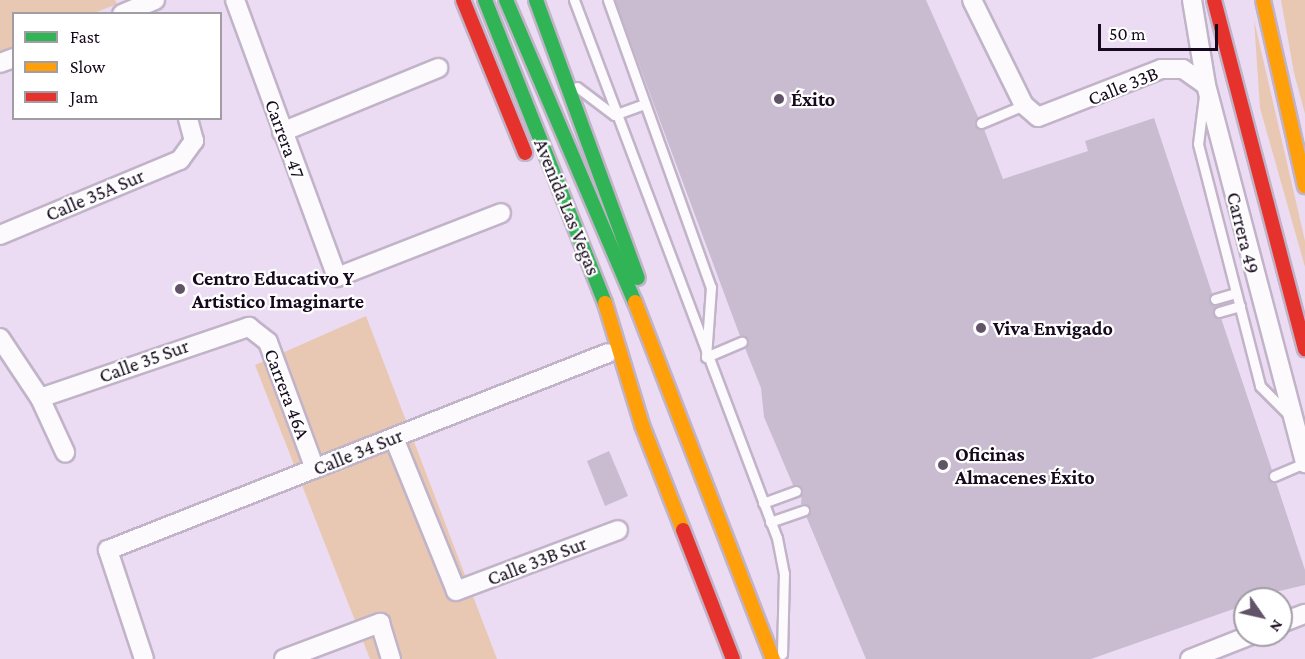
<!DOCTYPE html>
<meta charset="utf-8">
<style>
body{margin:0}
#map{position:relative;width:1305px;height:659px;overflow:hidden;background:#ebdcf4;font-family:"Crimson Pro",serif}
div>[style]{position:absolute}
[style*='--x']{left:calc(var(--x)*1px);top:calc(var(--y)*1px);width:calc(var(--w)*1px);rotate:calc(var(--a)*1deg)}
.green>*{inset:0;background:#e8c8b3}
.building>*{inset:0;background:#c9bcd1}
.roads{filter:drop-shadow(2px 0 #c1b3c8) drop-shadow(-2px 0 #c1b3c8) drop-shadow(0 2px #c1b3c8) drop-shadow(0 -2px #c1b3c8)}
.lane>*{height:9px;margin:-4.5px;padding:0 4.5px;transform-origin:4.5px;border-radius:4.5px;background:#fcfafd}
.street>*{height:18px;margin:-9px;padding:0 9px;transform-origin:9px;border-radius:9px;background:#fcfafd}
.fast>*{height:14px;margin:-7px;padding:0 7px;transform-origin:7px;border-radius:7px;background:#30b455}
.slow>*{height:14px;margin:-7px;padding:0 7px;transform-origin:7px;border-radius:7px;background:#ff9f0a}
.jam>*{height:14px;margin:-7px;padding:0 7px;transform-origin:7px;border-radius:7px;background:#e5322d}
.dots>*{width:16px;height:16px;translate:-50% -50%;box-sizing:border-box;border:3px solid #fff;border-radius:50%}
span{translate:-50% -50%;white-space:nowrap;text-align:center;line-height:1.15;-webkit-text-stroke:4.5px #fff;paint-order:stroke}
.street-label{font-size:20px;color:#16091d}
.poi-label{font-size:20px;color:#16091d;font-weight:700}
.left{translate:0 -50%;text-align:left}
.legend{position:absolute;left:12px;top:12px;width:210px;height:108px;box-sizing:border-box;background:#fff;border:2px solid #a29da5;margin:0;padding:8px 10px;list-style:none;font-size:18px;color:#16091d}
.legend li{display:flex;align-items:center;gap:12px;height:30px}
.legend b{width:30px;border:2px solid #a29da5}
.north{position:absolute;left:1233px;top:587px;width:60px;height:60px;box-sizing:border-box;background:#fff;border:2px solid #a29da5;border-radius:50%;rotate:124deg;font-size:16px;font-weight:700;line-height:24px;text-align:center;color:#16091d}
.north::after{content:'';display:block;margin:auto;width:21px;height:27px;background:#615368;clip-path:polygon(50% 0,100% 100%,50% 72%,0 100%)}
.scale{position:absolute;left:1098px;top:24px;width:120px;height:27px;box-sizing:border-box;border:3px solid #16091d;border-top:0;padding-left:8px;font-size:18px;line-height:21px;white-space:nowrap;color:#16091d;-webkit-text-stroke:4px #fff;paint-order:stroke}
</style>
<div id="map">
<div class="green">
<i style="clip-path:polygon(0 0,115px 0,117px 4px,94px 13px,14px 14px,13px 46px,0 52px)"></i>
<i style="clip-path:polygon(1281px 0,1305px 0,1305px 114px,1294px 73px)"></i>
<i style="clip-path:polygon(1254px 20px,1305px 241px,1305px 267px,1260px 108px)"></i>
<i style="clip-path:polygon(366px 316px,497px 659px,370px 659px,255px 365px)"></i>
</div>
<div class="building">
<i style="clip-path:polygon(615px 0,926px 0,978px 117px,975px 126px,984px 129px,1003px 179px,1088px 151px,1085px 141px,1154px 118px,1212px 293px,1209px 301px,1217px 306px,1213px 314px,1221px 318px,1272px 470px,1268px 478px,1276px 482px,1305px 570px,1305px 585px,1245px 599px,1245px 605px,1091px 659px,866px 659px,806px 516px,810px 507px,801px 504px,802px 488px,793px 485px,764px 417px,761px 388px,745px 348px,748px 340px,740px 336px)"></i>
<i style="clip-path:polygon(609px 451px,628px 496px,605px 506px,587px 461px)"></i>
</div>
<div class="roads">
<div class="lane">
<i style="--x:574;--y:0;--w:575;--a:69.33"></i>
<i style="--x:777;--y:538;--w:36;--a:79"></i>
<i style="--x:784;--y:573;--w:81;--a:91.4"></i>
<i style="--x:608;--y:0;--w:305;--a:70.3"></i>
<i style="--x:711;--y:287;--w:70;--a:94.1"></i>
<i style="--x:706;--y:357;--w:39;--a:-23"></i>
<i style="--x:577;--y:87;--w:46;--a:37.1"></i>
<i style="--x:614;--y:115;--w:33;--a:-20"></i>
<i style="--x:1204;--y:96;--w:48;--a:97.1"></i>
<i style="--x:1198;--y:144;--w:250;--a:75.6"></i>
<i style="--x:1260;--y:386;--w:40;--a:45"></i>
<i style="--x:981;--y:123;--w:47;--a:-22.7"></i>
<i style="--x:1215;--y:299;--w:22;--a:-16"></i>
<i style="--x:1219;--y:312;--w:22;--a:-16"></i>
<i style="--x:1274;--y:476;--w:34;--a:-23"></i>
<i style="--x:763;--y:503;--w:35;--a:-20"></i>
<i style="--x:770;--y:522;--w:36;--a:-19"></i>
</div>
<div class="street">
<i style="--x:235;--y:0;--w:295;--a:69.8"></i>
<i style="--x:337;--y:277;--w:176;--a:-21.3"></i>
<i style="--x:972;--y:0;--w:117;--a:63.7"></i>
<i style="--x:1024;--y:105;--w:18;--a:41"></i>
<i style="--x:1038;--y:117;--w:132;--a:-21.3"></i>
<i style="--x:1161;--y:69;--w:22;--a:0"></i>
<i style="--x:1183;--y:69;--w:28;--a:35"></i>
<i style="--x:1192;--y:0;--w:86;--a:80.6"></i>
<i style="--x:1206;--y:85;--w:391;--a:75.3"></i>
<i style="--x:122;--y:14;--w:36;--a:-23"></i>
<i style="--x:0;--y:63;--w:15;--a:-20"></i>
<i style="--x:282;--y:132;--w:169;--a:-22.3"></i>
<i style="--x:0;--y:235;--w:195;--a:-22.6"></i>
<i style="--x:180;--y:160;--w:24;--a:-54"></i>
<i style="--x:194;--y:141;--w:24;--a:-105"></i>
<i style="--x:0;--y:338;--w:72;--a:56.3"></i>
<i style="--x:40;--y:398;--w:60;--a:65.2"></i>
<i style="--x:40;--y:398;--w:221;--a:-18.8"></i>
<i style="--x:249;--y:327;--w:24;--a:38"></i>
<i style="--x:268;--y:342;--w:135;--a:69.7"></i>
<i style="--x:394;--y:438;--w:165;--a:67.9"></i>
<i style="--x:456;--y:591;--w:173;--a:-20.6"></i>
<i style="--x:1281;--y:623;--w:26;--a:-21"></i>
<i style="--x:144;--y:659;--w:115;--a:-108.3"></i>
<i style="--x:108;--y:550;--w:537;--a:-21.5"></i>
<i style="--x:284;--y:659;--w:103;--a:-20.6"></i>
<i style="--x:380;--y:623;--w:38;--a:73"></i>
<i style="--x:1190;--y:659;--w:66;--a:-21.5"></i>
</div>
<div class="fast">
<i style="--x:485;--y:0;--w:326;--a:68.4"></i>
<i style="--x:506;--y:0;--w:328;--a:66.9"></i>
<i style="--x:536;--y:0;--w:296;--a:69.9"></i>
</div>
<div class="slow">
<i style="--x:1263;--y:0;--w:191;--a:77.3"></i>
<i style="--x:635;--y:302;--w:383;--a:68.9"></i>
<i style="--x:605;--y:303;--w:127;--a:73.1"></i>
<i style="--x:642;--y:425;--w:113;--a:68.7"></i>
</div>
<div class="jam">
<i style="--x:463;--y:0;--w:165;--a:67.9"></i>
<i style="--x:1214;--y:0;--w:361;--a:75.4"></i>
<i style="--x:683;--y:530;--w:138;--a:68.8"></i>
</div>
</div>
<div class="dots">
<i style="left:779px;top:99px;background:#615368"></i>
<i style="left:180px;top:289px;background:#615368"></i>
<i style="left:981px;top:328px;background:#615368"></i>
<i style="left:943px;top:465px;background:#615368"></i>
</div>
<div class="street-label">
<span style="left:1123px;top:86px;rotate:-22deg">Calle 33B</span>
<span style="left:285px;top:139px;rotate:70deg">Carrera 47</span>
<span style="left:95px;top:195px;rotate:-23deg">Calle 35A Sur</span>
<span style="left:567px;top:207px;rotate:68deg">Avenida Las Vegas</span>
<span style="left:1243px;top:233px;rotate:76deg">Carrera 49</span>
<span style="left:144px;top:361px;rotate:-20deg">Calle 35 Sur</span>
<span style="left:287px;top:394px;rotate:69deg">Carrera 46A</span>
<span style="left:358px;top:452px;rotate:-22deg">Calle 34 Sur</span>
<span style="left:537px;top:561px;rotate:-21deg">Calle 33B Sur</span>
</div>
<div class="poi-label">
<span class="left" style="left:791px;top:99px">Éxito</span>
<span class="left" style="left:192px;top:290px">Centro Educativo Y<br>Artistico Imaginarte</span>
<span class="left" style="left:993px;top:328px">Viva Envigado</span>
<span class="left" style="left:955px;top:466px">Oficinas<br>Almacenes Éxito</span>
</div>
<ul class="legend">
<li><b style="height:8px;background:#30b455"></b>Fast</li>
<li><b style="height:8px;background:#ff9f0a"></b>Slow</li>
<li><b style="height:8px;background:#e5322d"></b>Jam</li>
</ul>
<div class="north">N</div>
<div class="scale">50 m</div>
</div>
